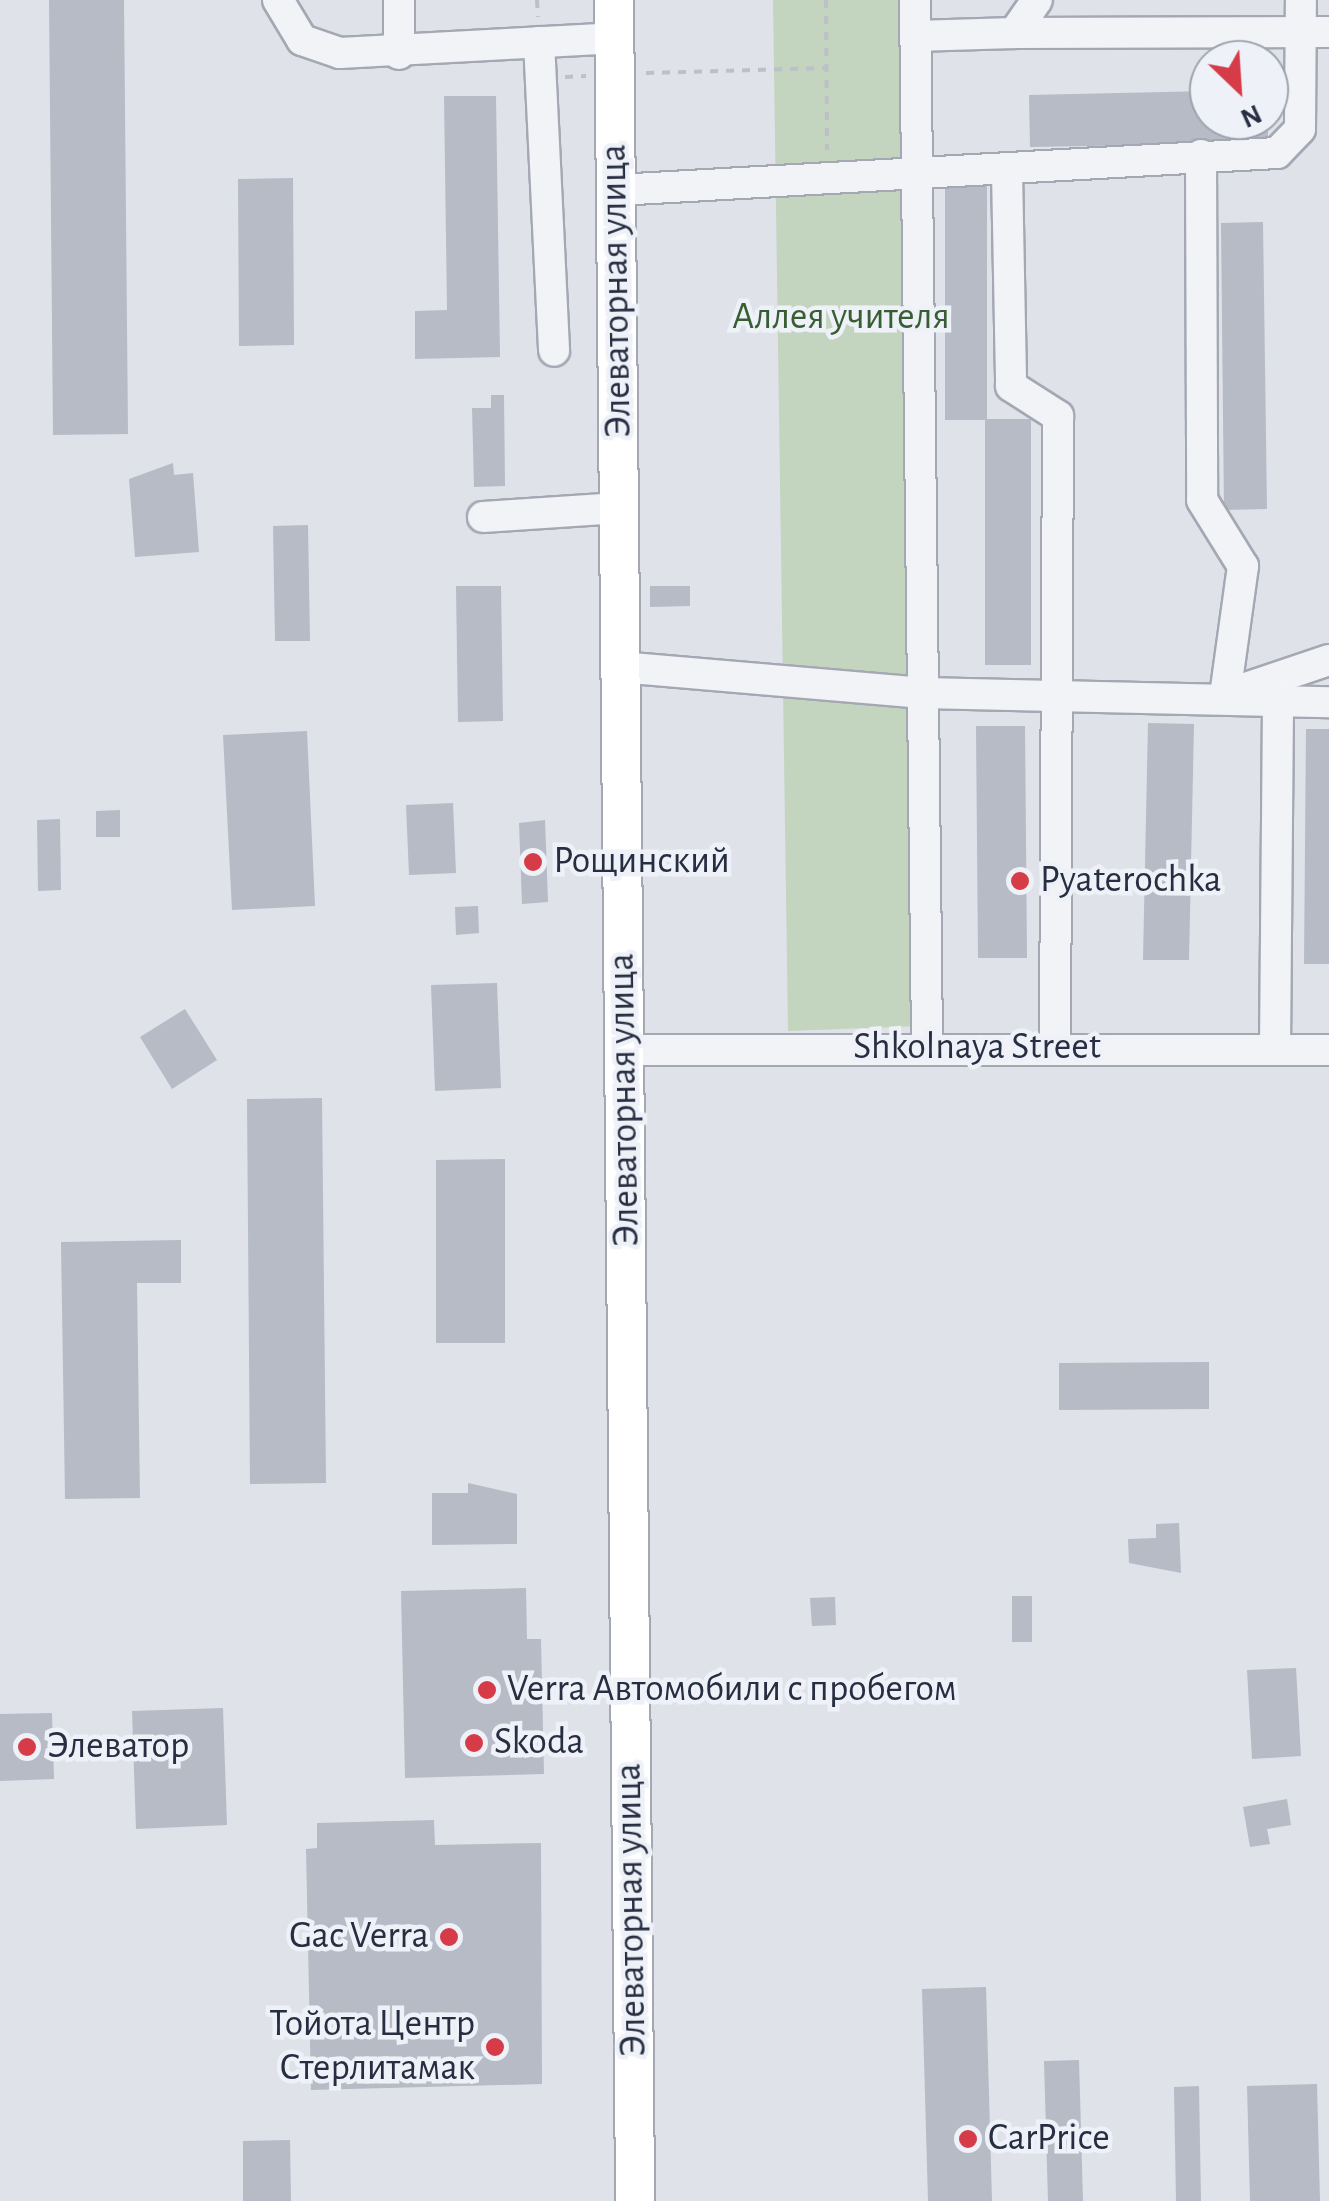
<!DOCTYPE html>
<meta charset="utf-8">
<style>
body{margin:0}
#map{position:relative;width:1329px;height:2201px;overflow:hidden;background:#dfe2e9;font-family:"Alegreya Sans",sans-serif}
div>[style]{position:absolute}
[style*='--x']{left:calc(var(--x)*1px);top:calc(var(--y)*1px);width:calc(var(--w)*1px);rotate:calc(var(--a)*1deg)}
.green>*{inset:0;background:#c3d4bf}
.building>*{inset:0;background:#b6bbc6}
.path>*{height:4px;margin-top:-2px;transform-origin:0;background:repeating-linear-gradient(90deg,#bdc0c8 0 8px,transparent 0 16px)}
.roads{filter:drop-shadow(2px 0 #a4a8b3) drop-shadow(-2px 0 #a4a8b3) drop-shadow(0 2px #a4a8b3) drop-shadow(0 -2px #a4a8b3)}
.minor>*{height:30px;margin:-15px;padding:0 15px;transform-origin:15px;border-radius:15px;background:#f2f3f7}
.major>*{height:38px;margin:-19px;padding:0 19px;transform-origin:19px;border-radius:19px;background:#fff}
.dots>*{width:28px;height:28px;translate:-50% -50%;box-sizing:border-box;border:5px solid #eef1f7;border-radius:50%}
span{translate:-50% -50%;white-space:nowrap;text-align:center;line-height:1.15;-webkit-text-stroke:9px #eef1f7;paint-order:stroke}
.street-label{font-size:38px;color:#272e41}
.park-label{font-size:38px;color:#385e33}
.poi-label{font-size:38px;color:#272e41}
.left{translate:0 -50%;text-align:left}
.right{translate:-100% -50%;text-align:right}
.north{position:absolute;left:1189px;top:40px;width:100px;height:100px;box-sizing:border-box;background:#eef1f7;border:2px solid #9ea3ae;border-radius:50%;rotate:155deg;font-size:28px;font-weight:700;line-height:40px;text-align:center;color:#272e41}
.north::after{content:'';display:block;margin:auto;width:35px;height:45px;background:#d63c47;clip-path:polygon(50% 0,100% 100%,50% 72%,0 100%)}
</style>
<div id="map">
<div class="green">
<i style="clip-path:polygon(773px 0,900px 0,921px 1026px,788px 1031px)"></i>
</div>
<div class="building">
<i style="clip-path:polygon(49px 0,124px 0,128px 434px,53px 435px)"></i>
<i style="clip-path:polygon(1209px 91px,1209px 120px,1268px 120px,1268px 143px,1030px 147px,1029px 95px)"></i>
<i style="clip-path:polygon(444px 96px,496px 96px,500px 357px,415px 359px,415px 311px,447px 310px)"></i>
<i style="clip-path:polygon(293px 178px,294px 345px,239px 346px,238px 179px)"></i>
<i style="clip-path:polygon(945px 181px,987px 181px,987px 419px,1031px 419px,1031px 665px,985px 665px,985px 420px,945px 420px)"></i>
<i style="clip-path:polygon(1263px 222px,1267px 509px,1224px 510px,1221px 223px)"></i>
<i style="clip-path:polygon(491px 395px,504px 395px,505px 486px,474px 487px,472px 408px,491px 408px)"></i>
<i style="clip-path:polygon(173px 463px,174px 475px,193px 473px,199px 552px,135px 557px,129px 479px)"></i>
<i style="clip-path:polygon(308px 525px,310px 641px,275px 641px,273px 526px)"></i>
<i style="clip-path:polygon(456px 586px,501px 586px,503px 721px,458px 722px)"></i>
<i style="clip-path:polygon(650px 586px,690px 586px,690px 606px,650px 607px)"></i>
<i style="clip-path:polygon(1148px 723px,1194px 724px,1189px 960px,1143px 960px)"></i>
<i style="clip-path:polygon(976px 726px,1025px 726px,1027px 958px,978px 958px)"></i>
<i style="clip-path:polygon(1306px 729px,1329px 729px,1329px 964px,1304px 964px)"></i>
<i style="clip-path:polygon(307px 731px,315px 906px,232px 910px,223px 735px)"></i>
<i style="clip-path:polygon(453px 803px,456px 873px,409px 875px,406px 805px)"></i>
<i style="clip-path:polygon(120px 810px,120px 837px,96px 837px,96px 811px)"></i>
<i style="clip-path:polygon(60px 819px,61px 890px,38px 891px,37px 820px)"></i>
<i style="clip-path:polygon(545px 820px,548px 902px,522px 904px,519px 823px)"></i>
<i style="clip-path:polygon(478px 906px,479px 933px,456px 935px,455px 907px)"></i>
<i style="clip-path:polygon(497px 983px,501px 1088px,435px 1091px,431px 985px)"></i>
<i style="clip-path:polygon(185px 1009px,217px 1060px,172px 1089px,140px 1037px)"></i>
<i style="clip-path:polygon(322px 1098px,326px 1483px,250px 1484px,247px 1099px)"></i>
<i style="clip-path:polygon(505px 1159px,505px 1343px,436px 1343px,436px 1160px)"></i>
<i style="clip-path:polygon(181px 1240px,181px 1283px,137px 1283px,140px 1498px,65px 1499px,61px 1242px)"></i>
<i style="clip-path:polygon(1209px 1362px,1209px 1409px,1059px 1410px,1059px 1363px)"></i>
<i style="clip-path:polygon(468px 1483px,517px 1494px,517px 1544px,432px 1545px,432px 1493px,468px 1493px)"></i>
<i style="clip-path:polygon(1179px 1523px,1181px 1573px,1129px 1563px,1128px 1539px,1156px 1538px,1156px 1524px)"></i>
<i style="clip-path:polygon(526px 1588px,527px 1639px,541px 1639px,544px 1774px,405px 1778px,401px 1591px)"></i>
<i style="clip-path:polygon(1012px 1596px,1032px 1596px,1032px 1642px,1012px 1642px)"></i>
<i style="clip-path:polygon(835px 1597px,836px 1625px,812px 1626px,810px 1598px)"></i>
<i style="clip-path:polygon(1296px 1668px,1301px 1756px,1252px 1759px,1247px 1670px)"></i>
<i style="clip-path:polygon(223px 1708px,227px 1825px,136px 1829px,132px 1711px)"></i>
<i style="clip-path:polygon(52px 1713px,54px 1779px,0 1781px,0 1714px)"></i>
<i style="clip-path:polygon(1287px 1799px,1291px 1825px,1267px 1829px,1270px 1844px,1250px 1847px,1243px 1807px)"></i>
<i style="clip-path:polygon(434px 1820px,435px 1845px,541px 1843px,542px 2084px,311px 2090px,306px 1849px,317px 1848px,317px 1823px)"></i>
<i style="clip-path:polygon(986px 1987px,992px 2201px,928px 2201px,922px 1989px)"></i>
<i style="clip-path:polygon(1079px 2060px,1083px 2201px,1048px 2201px,1044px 2061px)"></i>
<i style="clip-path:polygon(1317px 2084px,1320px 2201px,1250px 2201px,1247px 2086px)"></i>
<i style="clip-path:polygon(1199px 2086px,1201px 2201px,1176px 2201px,1174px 2087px)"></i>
<i style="clip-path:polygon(290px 2140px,291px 2201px,243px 2201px,243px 2141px)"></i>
</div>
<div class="path">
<i style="--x:537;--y:0;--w:17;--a:87"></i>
<i style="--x:826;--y:0;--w:150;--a:89.6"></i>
<i style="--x:646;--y:73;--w:180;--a:-1.6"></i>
<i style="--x:565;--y:77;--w:21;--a:-3"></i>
</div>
<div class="roads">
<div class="minor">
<i style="--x:278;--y:0;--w:47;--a:59"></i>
<i style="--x:302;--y:40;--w:40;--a:18.9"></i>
<i style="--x:340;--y:53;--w:274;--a:-3.1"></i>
<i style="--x:915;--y:0;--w:1046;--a:89.34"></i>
<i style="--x:1014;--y:33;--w:315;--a:-0.2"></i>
<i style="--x:915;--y:36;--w:99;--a:-1.7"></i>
<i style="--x:1014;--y:33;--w:40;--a:-55.1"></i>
<i style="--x:539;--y:42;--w:309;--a:87.2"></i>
<i style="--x:399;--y:54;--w:54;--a:-90"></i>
<i style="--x:1201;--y:155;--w:345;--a:89.8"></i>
<i style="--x:1202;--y:500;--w:78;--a:58.2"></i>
<i style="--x:1243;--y:566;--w:130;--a:97.9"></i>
<i style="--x:1007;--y:171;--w:215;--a:88.9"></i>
<i style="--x:1011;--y:386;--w:56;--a:32.6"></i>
<i style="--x:1058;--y:416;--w:631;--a:90.27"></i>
<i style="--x:617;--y:190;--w:661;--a:-3.21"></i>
<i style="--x:1277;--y:153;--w:33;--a:-46"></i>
<i style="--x:1300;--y:129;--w:129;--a:-89.6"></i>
<i style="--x:483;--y:517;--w:136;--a:-3.8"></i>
<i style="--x:620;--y:667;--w:304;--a:4.9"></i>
<i style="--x:923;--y:693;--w:406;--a:1.3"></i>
<i style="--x:1237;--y:691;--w:97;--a:-18.6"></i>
<i style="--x:1275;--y:1049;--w:350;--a:-89.5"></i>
<i style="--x:625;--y:1050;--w:704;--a:0"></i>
</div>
<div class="major">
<i style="--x:614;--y:0;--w:2201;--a:89.45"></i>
</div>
</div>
<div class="dots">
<i style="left:533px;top:862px;background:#d63c47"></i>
<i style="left:1020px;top:881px;background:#d63c47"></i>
<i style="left:487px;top:1690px;background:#d63c47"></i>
<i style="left:474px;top:1743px;background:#d63c47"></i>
<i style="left:27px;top:1747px;background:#d63c47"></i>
<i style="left:449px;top:1937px;background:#d63c47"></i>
<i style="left:495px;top:2047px;background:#d63c47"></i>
<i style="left:968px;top:2139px;background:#d63c47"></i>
</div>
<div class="street-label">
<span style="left:617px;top:291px;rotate:-91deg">Элеваторная улица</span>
<span style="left:977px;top:1048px">Shkolnaya Street</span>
<span style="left:625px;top:1100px;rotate:-91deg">Элеваторная улица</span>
<span style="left:632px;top:1910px;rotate:-91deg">Элеваторная улица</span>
</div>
<div class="park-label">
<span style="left:841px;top:318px">Аллея учителя</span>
</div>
<div class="poi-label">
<span class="left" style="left:553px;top:862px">Рощинский</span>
<span class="left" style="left:1040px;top:881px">Pyaterochka</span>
<span class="left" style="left:507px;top:1690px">Verra Автомобили с пробегом</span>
<span class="left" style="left:494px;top:1743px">Skoda</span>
<span class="left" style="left:47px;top:1747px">Элеватор</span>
<span class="right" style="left:429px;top:1937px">Gac Verra</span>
<span class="right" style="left:475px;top:2047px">Тойота Центр<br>Стерлитамак</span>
<span class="left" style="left:988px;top:2139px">CarPrice</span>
</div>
<div class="north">N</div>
</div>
